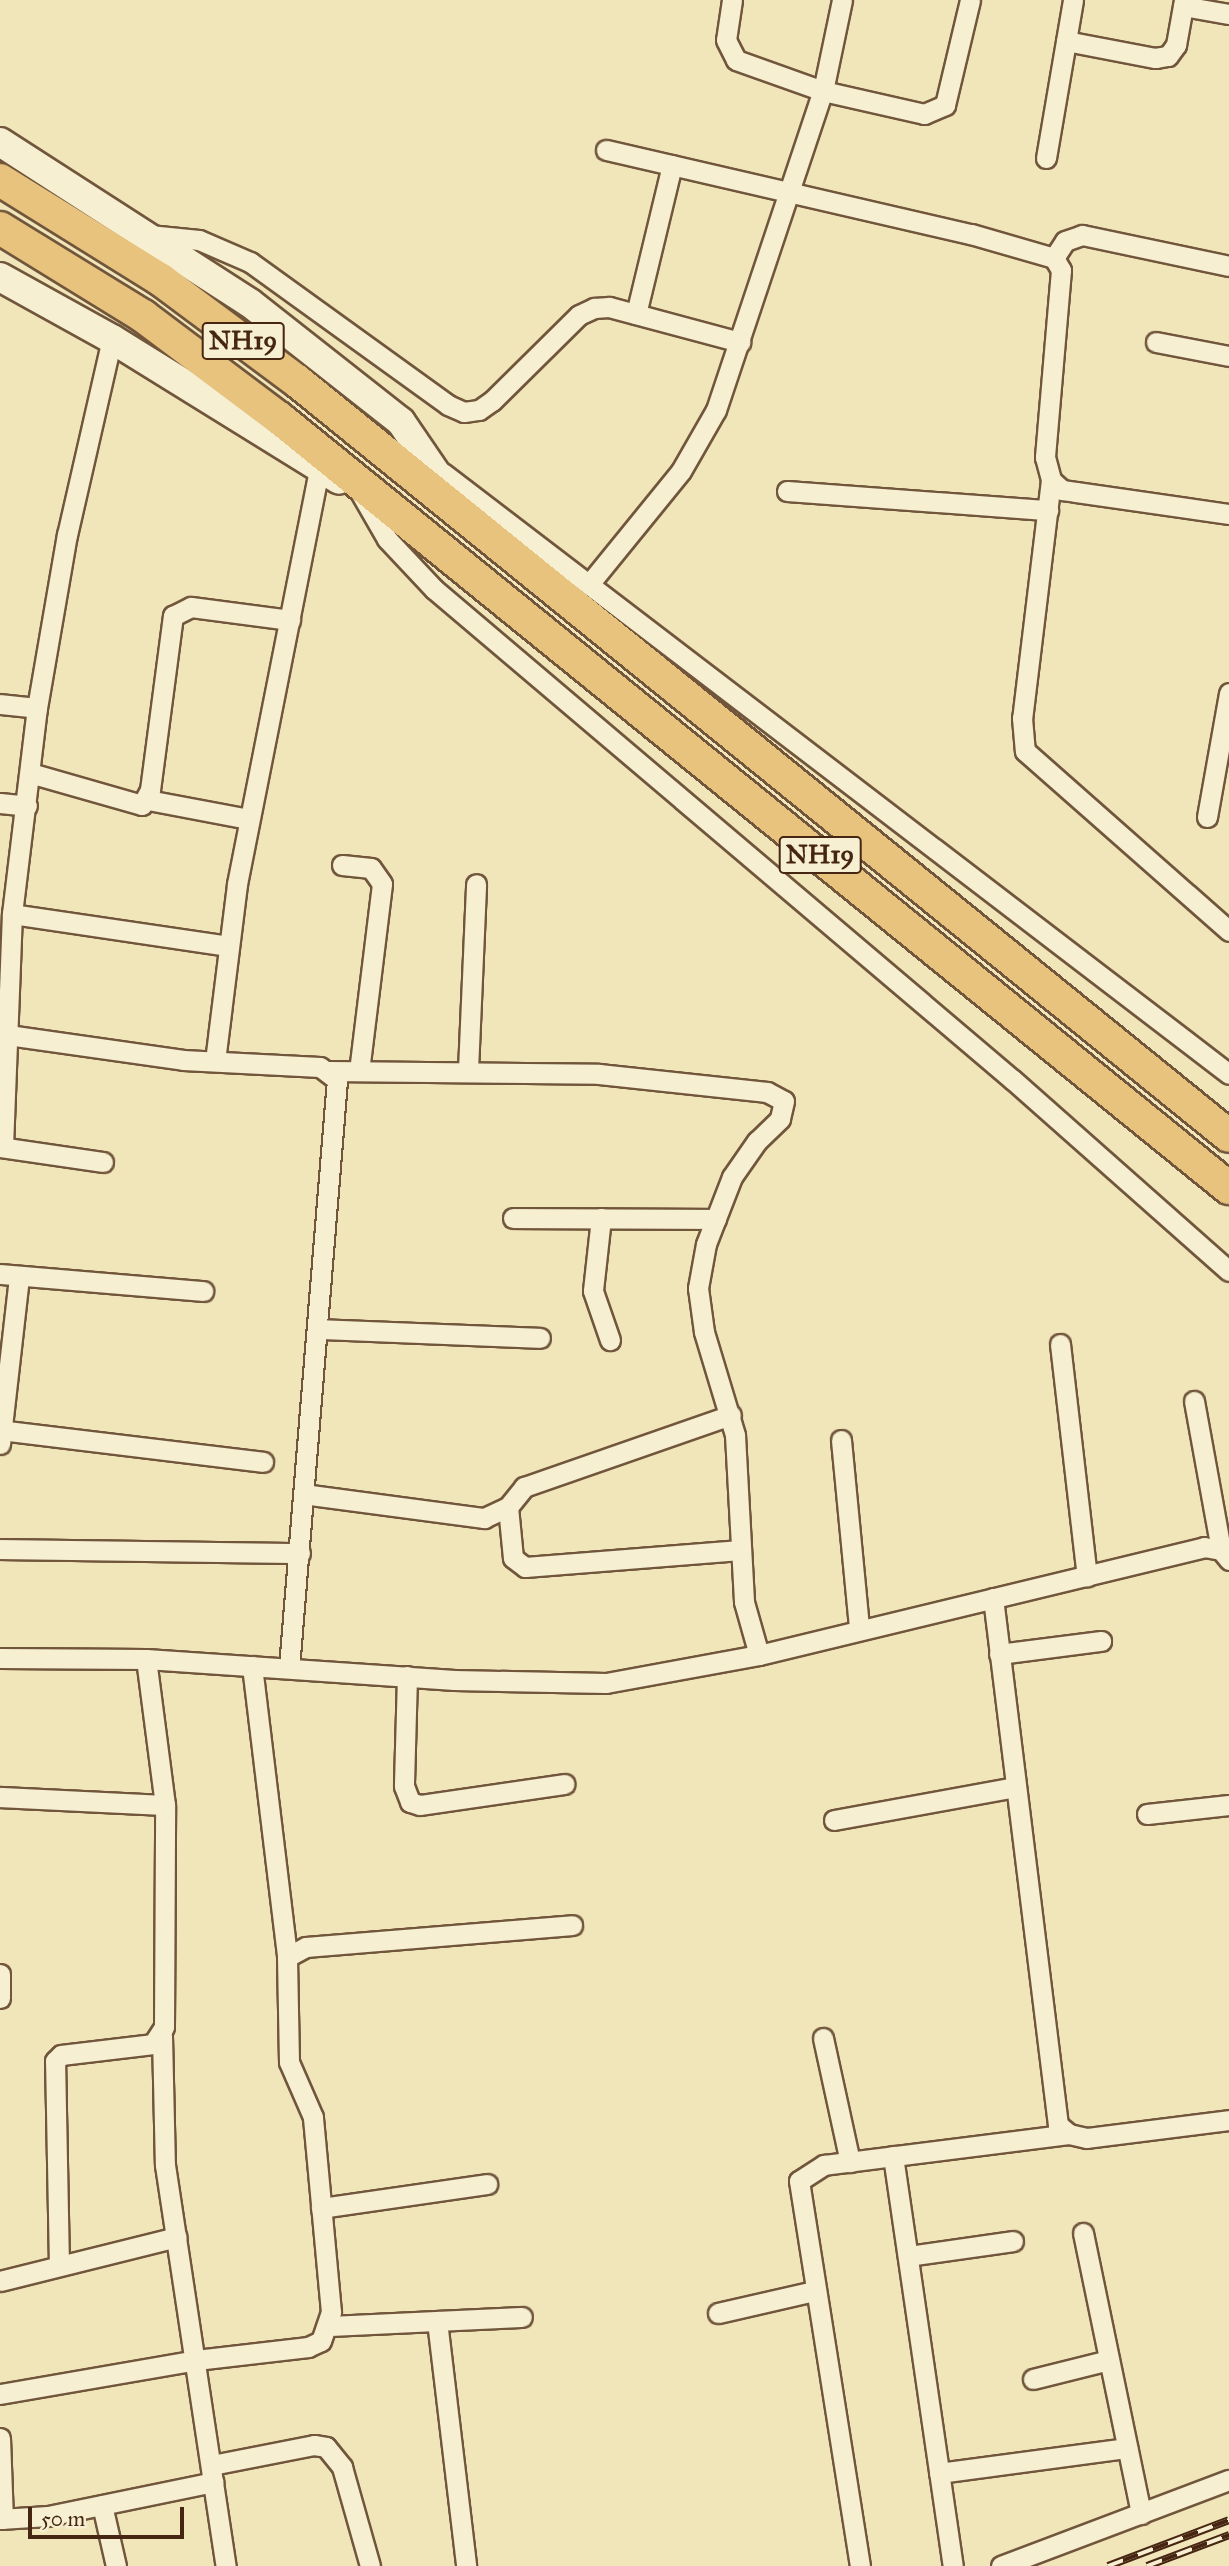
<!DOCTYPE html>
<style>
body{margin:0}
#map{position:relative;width:1229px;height:2566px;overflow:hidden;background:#f1e6ba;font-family:"IM FELL Great Primer",serif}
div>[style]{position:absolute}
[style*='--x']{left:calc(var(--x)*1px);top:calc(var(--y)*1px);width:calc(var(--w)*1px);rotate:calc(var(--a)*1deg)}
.roads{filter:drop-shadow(2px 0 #71563c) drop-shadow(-2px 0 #71563c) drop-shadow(0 2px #71563c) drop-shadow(0 -2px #71563c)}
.minor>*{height:19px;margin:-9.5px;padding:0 9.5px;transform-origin:9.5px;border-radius:9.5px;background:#f6efd2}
.secondary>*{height:28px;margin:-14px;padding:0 14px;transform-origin:14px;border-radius:14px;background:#f6efd2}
.trunk>*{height:32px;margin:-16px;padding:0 16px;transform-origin:16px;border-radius:16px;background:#e8c37d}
.rail>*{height:8px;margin-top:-4px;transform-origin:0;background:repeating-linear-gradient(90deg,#f6efd2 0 16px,#462612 0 32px);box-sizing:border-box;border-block:2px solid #462612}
span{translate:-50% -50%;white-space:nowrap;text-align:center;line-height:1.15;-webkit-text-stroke:7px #f6efd2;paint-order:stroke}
.shield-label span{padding:2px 5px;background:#f6efd2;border:2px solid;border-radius:5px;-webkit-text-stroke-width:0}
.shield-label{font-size:26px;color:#462612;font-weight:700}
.scale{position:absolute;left:28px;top:2507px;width:156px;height:32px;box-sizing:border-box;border:4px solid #462612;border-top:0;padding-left:9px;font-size:21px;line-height:24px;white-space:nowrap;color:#462612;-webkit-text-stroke:5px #f6efd2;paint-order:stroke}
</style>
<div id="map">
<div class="roads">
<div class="minor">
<i style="--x:732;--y:0;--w:40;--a:98.5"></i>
<i style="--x:726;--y:40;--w:22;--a:63"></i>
<i style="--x:736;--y:60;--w:92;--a:19.6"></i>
<i style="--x:823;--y:91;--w:104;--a:12.8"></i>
<i style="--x:924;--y:114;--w:23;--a:-23"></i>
<i style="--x:945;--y:105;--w:108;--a:-76.6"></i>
<i style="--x:1183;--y:6;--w:47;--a:9.9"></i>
<i style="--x:1066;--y:41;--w:91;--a:10.8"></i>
<i style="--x:1155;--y:58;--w:13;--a:-9"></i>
<i style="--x:1168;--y:56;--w:14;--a:-54"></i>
<i style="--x:1176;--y:45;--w:46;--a:-79.9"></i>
<i style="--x:606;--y:150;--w:375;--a:13"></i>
<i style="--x:971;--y:234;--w:86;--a:16.1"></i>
<i style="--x:1054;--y:258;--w:14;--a:60"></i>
<i style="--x:1061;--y:270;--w:188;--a:94.9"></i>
<i style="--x:1045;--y:457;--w:24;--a:75"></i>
<i style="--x:1051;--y:480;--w:15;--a:42"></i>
<i style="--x:1062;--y:490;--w:14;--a:8"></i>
<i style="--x:1076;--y:492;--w:155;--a:8.2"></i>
<i style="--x:1046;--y:158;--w:160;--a:-80.3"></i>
<i style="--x:149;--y:235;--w:50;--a:5.7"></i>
<i style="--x:199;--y:240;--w:56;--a:23.3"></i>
<i style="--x:250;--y:262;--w:244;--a:35.8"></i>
<i style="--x:448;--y:405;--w:17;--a:24"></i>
<i style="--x:464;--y:412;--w:15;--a:-8"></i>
<i style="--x:479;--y:410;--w:16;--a:-35"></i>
<i style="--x:492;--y:401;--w:122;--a:-44.7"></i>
<i style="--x:579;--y:315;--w:17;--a:-25"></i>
<i style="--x:594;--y:308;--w:15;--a:-4"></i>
<i style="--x:609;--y:307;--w:136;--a:15"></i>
<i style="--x:1054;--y:258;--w:20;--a:-57"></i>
<i style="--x:1065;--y:241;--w:18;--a:-19"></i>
<i style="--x:1082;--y:235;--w:150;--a:11.9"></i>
<i style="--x:636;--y:314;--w:153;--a:-76.4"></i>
<i style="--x:1156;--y:342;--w:74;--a:10.9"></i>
<i style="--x:443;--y:473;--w:989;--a:37.4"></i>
<i style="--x:1051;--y:480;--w:240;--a:96.9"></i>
<i style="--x:1022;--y:718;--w:33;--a:85"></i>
<i style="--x:1025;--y:751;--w:272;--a:41.4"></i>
<i style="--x:787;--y:491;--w:262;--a:4.2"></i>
<i style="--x:360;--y:492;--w:54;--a:60.1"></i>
<i style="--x:387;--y:539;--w:69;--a:46.8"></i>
<i style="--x:434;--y:589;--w:759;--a:40.3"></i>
<i style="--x:1013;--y:1080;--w:288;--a:41.5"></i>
<i style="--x:590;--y:583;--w:144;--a:-50.9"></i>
<i style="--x:681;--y:471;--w:70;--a:-60.2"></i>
<i style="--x:716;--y:410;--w:336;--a:-71.5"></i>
<i style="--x:823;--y:91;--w:93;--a:-78.2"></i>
<i style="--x:0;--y:704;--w:37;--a:6"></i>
<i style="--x:30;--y:773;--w:116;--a:15.9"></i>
<i style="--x:142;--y:805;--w:17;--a:-62"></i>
<i style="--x:150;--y:790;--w:176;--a:-82.5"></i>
<i style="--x:173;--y:616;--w:20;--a:-27"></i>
<i style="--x:191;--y:607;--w:100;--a:7.5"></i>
<i style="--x:148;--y:800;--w:103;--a:10.7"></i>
<i style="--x:0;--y:803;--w:27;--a:6"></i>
<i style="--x:1207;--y:817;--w:126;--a:-79.9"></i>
<i style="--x:342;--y:865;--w:29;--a:6"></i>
<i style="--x:371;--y:868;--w:19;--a:55"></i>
<i style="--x:382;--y:884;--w:188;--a:97"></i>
<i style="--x:12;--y:914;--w:218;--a:8.4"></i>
<i style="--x:8;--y:1035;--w:177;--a:8.1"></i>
<i style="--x:183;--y:1060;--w:137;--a:2.9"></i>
<i style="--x:320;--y:1067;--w:21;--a:37"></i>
<i style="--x:337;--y:1080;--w:590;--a:94.67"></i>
<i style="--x:215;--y:1061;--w:178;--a:-82.9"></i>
<i style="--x:237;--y:884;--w:424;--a:-78.8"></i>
<i style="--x:468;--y:1070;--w:186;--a:-87.5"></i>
<i style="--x:329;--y:1071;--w:270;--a:0.6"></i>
<i style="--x:599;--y:1074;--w:169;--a:6.1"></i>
<i style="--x:767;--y:1092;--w:19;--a:28"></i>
<i style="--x:784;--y:1101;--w:18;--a:103"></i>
<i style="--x:780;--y:1119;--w:32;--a:136"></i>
<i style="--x:757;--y:1141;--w:44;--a:124.8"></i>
<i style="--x:732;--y:1177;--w:72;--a:111.2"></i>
<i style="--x:706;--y:1244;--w:45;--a:100.3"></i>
<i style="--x:698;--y:1288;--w:44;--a:82.2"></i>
<i style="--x:704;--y:1332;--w:108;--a:73.2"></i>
<i style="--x:735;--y:1435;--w:167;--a:86.9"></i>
<i style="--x:744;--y:1602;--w:55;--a:74.2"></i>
<i style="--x:0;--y:1147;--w:104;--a:8.3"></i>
<i style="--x:3;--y:1147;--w:233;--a:-87.8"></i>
<i style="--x:12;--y:914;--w:208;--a:-83.1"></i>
<i style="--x:37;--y:708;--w:176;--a:-80.2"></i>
<i style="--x:67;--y:535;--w:201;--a:-77.1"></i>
<i style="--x:513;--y:1218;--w:203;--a:0.3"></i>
<i style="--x:601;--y:1218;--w:73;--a:96.3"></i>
<i style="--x:593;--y:1291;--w:52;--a:70.9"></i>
<i style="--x:0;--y:1274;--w:204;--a:4.8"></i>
<i style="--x:319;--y:1329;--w:221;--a:2.3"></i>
<i style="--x:1060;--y:1344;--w:234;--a:83.4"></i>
<i style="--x:1194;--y:1401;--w:151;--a:79.7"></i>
<i style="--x:0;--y:1430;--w:265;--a:6.9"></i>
<i style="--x:841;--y:1440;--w:188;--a:84.5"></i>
<i style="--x:0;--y:1444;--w:169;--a:-83.5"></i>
<i style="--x:303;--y:1494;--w:183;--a:7.6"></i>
<i style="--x:484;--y:1518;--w:26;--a:-25"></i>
<i style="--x:508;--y:1507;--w:26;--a:-51"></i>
<i style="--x:524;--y:1487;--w:219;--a:-19.2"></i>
<i style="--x:508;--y:1507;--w:51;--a:84.4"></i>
<i style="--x:513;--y:1558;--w:15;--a:37"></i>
<i style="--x:525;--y:1567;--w:216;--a:-4.5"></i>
<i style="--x:0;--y:1549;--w:300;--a:0.8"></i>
<i style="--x:993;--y:1598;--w:531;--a:82.97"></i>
<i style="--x:1058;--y:2125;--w:14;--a:39"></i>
<i style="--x:1069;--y:2134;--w:18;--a:13"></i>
<i style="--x:1087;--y:2138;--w:143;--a:-7.2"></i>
<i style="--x:999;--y:1654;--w:103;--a:-7.3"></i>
<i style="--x:0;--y:1658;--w:146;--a:0.4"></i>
<i style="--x:146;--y:1659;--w:309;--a:3.9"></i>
<i style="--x:454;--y:1680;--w:152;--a:1.1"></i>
<i style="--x:606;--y:1683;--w:156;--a:-10.4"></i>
<i style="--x:759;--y:1655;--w:458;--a:-13.6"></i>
<i style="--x:1204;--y:1547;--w:17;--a:10"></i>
<i style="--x:1221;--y:1550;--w:13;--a:51"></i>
<i style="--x:252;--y:1666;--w:293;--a:83.1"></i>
<i style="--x:407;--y:1676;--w:110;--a:91.6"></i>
<i style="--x:404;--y:1786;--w:17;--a:69"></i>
<i style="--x:410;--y:1802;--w:10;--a:17"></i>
<i style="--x:420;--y:1805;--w:146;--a:-8.3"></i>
<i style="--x:0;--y:1797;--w:165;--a:2.8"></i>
<i style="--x:1147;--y:1814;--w:82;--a:-6.3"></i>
<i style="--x:834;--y:1820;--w:185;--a:-10.3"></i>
<i style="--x:0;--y:1974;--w:24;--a:90"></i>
<i style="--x:162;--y:2036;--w:129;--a:88.7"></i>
<i style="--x:165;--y:2165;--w:406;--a:81.4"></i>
<i style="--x:823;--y:2038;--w:127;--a:77.7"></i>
<i style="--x:893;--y:2156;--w:414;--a:81.7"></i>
<i style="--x:321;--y:2208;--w:168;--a:-8.2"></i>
<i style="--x:1083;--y:2233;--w:287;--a:78.3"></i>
<i style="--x:908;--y:2256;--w:106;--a:-8.1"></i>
<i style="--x:59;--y:2266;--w:205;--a:-91.1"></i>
<i style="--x:55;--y:2061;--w:8;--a:-45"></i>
<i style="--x:61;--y:2055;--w:93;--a:-6.8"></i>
<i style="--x:153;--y:2044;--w:20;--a:-57"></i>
<i style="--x:164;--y:2027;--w:222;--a:-89.7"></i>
<i style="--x:165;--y:1805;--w:147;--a:-97.4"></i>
<i style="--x:0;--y:2281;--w:182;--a:-14"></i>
<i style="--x:718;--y:2313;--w:98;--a:-12.9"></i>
<i style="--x:437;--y:2321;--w:247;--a:83.2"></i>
<i style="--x:329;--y:2326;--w:193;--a:-2.7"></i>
<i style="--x:1033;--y:2379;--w:78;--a:-14"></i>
<i style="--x:0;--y:2394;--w:199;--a:-9.8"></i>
<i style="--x:196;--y:2360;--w:113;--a:-6.6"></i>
<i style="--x:308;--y:2347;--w:14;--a:-25"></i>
<i style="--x:321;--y:2341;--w:31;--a:-71"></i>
<i style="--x:331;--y:2312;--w:196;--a:-95.3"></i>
<i style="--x:313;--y:2117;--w:60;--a:-113.6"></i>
<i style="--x:289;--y:2062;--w:105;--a:-91.1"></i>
<i style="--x:287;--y:1957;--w:21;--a:-28"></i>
<i style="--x:306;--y:1947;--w:267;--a:-4.7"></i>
<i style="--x:0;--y:2438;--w:81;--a:87.9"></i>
<i style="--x:212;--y:2465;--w:104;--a:-11.1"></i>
<i style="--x:314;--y:2445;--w:12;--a:9"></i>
<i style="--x:326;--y:2447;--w:26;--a:51"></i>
<i style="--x:342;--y:2467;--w:103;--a:74.2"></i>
<i style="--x:939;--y:2473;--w:190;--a:-7.6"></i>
<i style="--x:102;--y:2505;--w:63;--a:77.1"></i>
<i style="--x:0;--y:2519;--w:48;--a:-3.6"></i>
<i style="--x:48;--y:2516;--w:169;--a:-11.6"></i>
<i style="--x:860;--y:2566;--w:390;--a:-99"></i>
<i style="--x:799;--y:2181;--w:30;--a:-33"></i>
<i style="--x:824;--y:2165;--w:247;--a:-7.2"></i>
<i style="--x:1001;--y:2566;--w:244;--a:-20.7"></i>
</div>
<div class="secondary">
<i style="--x:0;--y:142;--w:297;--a:32.8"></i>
<i style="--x:250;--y:303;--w:192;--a:38.2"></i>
<i style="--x:401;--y:422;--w:107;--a:55.7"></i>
<i style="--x:0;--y:277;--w:128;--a:29"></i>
<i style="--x:112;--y:339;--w:267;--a:31.8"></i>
</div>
<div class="trunk">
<i style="--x:0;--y:180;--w:190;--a:31.8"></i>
<i style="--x:161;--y:280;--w:169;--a:36.6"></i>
<i style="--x:297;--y:381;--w:1199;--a:39.01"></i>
<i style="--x:0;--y:228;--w:168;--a:31.6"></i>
<i style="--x:143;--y:316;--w:170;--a:36.9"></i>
<i style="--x:279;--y:418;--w:1223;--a:39.03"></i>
</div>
</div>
<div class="rail">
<i style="--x:1108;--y:2566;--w:129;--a:-20.8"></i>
<i style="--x:1147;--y:2566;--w:88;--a:-20.7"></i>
</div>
<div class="shield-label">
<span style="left:243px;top:341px">NH19</span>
<span style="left:820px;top:855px">NH19</span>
</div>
<div class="scale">50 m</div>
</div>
